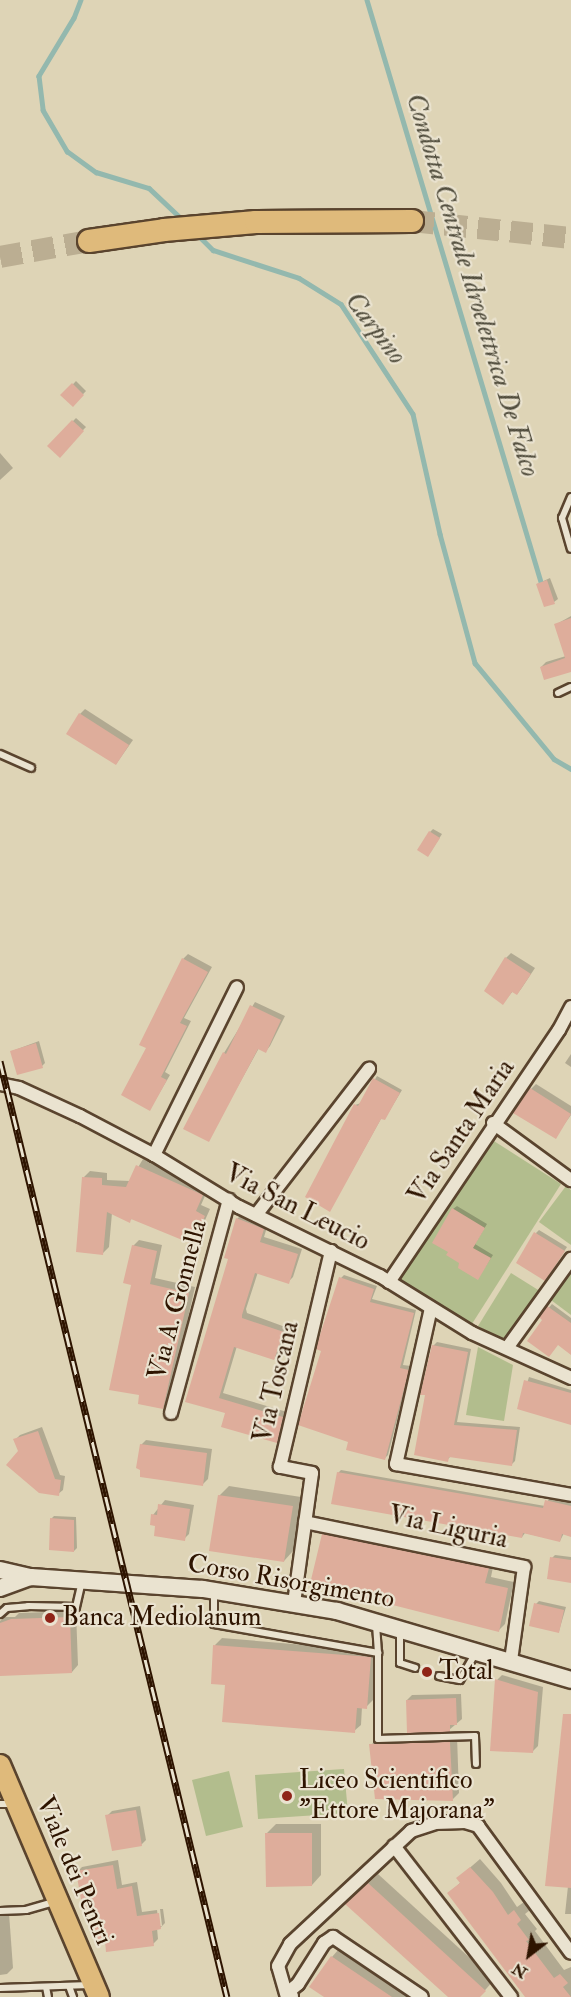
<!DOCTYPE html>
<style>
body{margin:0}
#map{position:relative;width:571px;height:1997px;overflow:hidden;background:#ded4b6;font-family:"IM FELL Double Pica",serif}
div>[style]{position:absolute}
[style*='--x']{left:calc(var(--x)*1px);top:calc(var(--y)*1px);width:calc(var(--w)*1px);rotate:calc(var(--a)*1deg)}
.green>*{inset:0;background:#b2bd8d}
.shadow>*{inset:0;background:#0003}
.stream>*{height:4.5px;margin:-2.25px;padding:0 2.25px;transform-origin:2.25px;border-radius:2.25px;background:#93b8ae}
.building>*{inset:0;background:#dead9b}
.highway-tunnel>*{height:22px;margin-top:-11px;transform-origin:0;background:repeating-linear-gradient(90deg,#bbae92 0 22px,transparent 0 33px)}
.roads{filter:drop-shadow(2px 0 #5a442e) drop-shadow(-2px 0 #5a442e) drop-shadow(0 2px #5a442e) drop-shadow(0 -2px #5a442e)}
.lane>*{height:6px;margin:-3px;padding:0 3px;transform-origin:3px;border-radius:3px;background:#eae3d0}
.street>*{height:12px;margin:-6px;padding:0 6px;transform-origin:6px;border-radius:6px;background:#eae3d0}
.secondary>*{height:16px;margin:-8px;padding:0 8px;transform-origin:8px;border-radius:8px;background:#eae3d0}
.primary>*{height:20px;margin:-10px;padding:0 10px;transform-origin:10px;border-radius:10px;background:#dfba7b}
.highway>*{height:22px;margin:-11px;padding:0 11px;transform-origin:11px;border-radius:11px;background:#dfba7b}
.rail>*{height:7px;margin-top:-3.5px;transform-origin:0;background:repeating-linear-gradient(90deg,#eae3d0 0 14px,#2e1400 0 28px);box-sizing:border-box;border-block:2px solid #2e1400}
.dots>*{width:16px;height:16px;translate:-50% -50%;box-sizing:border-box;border:3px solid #eae3d0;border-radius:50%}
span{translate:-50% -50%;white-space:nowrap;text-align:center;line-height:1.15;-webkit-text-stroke:4.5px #eae3d0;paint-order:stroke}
.street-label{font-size:26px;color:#2e1400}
.poi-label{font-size:26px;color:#2e1400}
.left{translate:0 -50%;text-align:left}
.water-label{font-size:27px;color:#514d3d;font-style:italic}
.north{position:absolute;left:499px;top:1925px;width:60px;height:60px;-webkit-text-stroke:4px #eae3d0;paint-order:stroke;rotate:211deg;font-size:16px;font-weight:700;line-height:24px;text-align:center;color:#2e1400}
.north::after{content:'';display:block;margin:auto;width:21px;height:27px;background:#2e1400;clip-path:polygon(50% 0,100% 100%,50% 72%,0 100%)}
</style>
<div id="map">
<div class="green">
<i style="clip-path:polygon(486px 1136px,561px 1184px,470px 1327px,395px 1279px)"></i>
<i style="clip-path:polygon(566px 1186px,571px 1190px,571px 1245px,539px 1222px)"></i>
<i style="clip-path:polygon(571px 1272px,571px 1315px,551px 1300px)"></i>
<i style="clip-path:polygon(511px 1273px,543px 1293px,505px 1343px,478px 1326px)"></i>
<i style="clip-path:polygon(478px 1347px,513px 1365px,504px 1421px,466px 1415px)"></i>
<i style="clip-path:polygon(344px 1769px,348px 1813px,258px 1819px,255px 1775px)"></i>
<i style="clip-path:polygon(229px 1771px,243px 1827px,206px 1836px,192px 1780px)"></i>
</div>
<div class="shadow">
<i style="clip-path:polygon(76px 381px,86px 391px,73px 405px,63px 395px)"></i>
<i style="clip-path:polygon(76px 418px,86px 427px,59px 455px,49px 446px)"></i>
<i style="clip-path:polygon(0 453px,13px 468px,0 480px)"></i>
<i style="clip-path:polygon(550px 578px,558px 599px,554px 602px,537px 584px)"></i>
<i style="clip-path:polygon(571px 616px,571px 670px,541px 667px,546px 662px,566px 656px,555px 625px)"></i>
<i style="clip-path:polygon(85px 709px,133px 740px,116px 764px,80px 714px)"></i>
<i style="clip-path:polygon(433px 829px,442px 834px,428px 856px,430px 832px)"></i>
<i style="clip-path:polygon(511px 953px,535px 968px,521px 989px,517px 994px,513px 991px,503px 1003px,506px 958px)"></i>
<i style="clip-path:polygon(188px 954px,212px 967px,184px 1018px,191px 1021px,165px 1072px,170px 1075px,150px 1109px,148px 1048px,183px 959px)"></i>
<i style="clip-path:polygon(255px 1002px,285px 1016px,270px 1046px,266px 1051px,259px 1048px,208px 1140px,185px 1128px,224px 1053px)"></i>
<i style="clip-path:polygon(39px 1041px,45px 1063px,42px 1066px,12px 1051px)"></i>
<i style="clip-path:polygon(571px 1054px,571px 1067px,565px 1063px)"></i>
<i style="clip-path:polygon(377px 1076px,402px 1090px,387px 1115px,382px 1117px,330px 1210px,355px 1105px,361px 1103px)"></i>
<i style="clip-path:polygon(536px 1084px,571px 1106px,571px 1115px,555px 1137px,531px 1089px)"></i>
<i style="clip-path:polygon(143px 1159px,208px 1189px,201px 1205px,210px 1209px,198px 1236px,192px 1242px,133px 1218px,129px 1221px,112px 1213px,109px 1247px,103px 1253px,84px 1177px,90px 1171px,107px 1173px,107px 1180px,130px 1181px)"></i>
<i style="clip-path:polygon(457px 1206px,487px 1224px,475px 1244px,493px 1255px,478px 1278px,453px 1209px)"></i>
<i style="clip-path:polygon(242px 1214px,268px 1224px,264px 1237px,302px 1249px,293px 1277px,288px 1282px,258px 1272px,246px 1309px,247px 1313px,288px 1328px,278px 1354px,274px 1359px,237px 1346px,223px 1393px,287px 1412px,281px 1436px,276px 1441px,226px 1412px,187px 1401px,230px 1258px,237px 1219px)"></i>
<i style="clip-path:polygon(539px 1230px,567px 1247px,548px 1276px,536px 1233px)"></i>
<i style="clip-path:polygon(139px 1240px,162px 1245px,155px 1278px,195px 1287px,169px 1402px,163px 1408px,141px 1394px,132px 1284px,133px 1246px)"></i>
<i style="clip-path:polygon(344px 1275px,377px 1286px,372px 1299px,416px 1310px,403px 1365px,411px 1366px,388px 1455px,384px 1459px,350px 1441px,323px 1350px,341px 1278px)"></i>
<i style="clip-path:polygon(552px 1304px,571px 1318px,571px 1353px,541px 1317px)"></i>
<i style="clip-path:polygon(437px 1342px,471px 1349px,457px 1422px,520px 1427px,515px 1461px,511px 1465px,451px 1456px,447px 1460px,433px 1346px)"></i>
<i style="clip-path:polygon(529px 1377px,571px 1390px,571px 1409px,519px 1408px)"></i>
<i style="clip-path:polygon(42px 1427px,60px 1475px,65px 1476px,63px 1490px,58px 1494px,20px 1452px,15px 1440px,20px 1435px)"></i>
<i style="clip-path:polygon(146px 1440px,212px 1449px,208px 1479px,203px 1484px,142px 1470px,141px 1445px)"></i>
<i style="clip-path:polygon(341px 1470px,545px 1506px,550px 1497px,571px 1503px,571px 1535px,564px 1533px,560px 1541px,525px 1533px,522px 1537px,338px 1473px)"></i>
<i style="clip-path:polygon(229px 1486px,301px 1497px,293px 1551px,284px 1561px,219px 1496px)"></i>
<i style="clip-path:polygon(165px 1500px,194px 1505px,189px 1534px,184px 1539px,157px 1525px,153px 1515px)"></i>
<i style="clip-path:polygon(54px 1516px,76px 1517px,77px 1548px,74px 1551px,51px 1519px)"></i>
<i style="clip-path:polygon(330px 1528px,494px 1562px,491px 1577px,514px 1582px,505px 1624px,499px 1630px,323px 1535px)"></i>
<i style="clip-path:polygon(555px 1555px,571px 1557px,571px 1581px,552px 1558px)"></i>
<i style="clip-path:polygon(539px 1601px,566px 1607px,559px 1631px,536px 1604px)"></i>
<i style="clip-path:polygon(76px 1611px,78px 1665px,72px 1672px,0 1674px,0 1621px,4px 1617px,15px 1617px,19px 1613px)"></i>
<i style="clip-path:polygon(222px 1638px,377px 1651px,373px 1700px,366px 1707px,362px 1707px,361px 1725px,354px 1731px,226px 1684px,215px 1645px)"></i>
<i style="clip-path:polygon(502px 1675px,543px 1687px,538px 1746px,533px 1751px,497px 1680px)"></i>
<i style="clip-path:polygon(461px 1694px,462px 1719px,449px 1730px,407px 1700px,412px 1695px)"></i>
<i style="clip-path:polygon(571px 1720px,571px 1914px,565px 1914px,568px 1886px,546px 1884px,563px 1725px)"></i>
<i style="clip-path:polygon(457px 1736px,459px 1793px,453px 1799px,371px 1745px,378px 1738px)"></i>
<i style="clip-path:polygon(140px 1806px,146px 1840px,141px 1845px,107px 1816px,112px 1811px)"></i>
<i style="clip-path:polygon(276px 1824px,321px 1824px,321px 1875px,312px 1885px,266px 1834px)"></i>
<i style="clip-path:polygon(480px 1859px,501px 1883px,517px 1907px,524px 1902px,530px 1910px,525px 1914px,537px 1929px,535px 1931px,564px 1970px,571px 1967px,571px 1997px,527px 1997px,449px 1893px,461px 1882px,458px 1878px)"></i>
<i style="clip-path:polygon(118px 1860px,122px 1885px,137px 1882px,142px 1912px,157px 1910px,159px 1926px,162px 1926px,160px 1909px,163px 1909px,165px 1923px,160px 1928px,157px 1928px,158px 1939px,153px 1944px,106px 1939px,92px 1908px,77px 1872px,82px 1867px)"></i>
<i style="clip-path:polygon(378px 1874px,494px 1980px,479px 1997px,450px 1997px,356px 1895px)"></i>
<i style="clip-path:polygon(0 1913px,9px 1913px,13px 1968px,7px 1974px,0 1975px)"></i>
<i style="clip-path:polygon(338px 1950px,408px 1997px,326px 1997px,332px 1957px)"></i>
</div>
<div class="stream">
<i style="--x:81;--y:0;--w:19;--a:111"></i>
<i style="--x:74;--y:18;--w:68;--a:121.1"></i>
<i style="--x:39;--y:76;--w:34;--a:83"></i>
<i style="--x:43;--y:110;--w:48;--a:59.7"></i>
<i style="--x:67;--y:151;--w:36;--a:36"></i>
<i style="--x:96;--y:172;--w:55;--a:16.8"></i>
<i style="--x:149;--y:188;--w:47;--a:43.3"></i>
<i style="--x:367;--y:0;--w:607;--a:73.35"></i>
<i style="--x:197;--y:234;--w:23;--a:45"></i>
<i style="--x:213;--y:250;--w:90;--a:18"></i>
<i style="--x:299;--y:278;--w:49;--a:31.8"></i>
<i style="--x:341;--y:304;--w:131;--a:56.8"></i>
<i style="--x:413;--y:414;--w:123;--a:77.3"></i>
<i style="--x:440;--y:534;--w:134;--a:74.8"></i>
<i style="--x:475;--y:663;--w:124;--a:50.5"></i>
<i style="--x:554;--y:759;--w:20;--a:30"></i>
</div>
<div class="building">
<i style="clip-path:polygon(72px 383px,84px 395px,73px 407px,60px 395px)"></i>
<i style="clip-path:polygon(72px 420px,84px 431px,60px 458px,47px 446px)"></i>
<i style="clip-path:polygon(547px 580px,555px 604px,544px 607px,536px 584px)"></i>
<i style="clip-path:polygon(571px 618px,571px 672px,544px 680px,540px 667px,565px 658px,554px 624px)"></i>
<i style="clip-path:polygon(79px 713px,129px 745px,116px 765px,66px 734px)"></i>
<i style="clip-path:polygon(429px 831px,440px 838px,428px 857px,417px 850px)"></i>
<i style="clip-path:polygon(505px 957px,531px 974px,517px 995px,512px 992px,503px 1005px,484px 991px)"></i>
<i style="clip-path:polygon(182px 958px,208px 972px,180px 1023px,187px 1026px,161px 1077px,167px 1080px,150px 1111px,121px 1095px,146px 1048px,139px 1045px)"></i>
<i style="clip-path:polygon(250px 1005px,281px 1020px,266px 1053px,258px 1049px,209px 1142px,183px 1129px,223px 1052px,226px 1054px)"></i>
<i style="clip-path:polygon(36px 1043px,43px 1068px,17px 1075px,10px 1051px)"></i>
<i style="clip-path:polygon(373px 1078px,400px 1093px,385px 1120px,381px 1119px,330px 1212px,305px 1197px,354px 1104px,358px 1106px)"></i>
<i style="clip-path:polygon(530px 1088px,571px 1114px,556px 1139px,513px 1113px)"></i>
<i style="clip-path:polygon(136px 1165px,203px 1195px,196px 1211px,205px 1216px,192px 1244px,131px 1219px,130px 1223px,107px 1212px,103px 1255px,76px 1252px,82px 1177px,102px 1178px,102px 1185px,126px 1187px)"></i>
<i style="clip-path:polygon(452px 1208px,485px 1228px,473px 1248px,491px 1258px,478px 1280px,458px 1268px,459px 1263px,446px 1255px,448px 1252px,432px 1243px)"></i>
<i style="clip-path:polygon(236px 1218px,264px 1229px,260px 1242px,298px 1254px,289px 1284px,255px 1273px,242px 1315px,242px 1318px,284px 1332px,274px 1360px,234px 1347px,219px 1398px,283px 1417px,277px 1443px,221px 1427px,225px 1413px,185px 1402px,228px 1259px,224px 1258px)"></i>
<i style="clip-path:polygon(534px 1232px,565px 1251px,545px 1281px,516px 1263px)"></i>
<i style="clip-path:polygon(132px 1245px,157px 1251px,150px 1284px,189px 1293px,163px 1409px,138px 1404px,139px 1395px,109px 1390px,131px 1285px,123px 1283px)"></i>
<i style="clip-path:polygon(339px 1277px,374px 1289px,370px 1302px,414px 1313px,400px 1368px,409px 1370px,385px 1460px,346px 1450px,348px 1442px,298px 1425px,321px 1351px,316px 1349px,319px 1338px)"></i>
<i style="clip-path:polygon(547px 1306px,571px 1323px,571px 1355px,558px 1345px,549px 1357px,527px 1341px,542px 1320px,539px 1317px)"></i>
<i style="clip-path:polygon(432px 1345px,468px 1352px,454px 1425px,517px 1430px,512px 1466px,449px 1457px,448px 1462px,414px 1455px,425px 1395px,420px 1395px)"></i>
<i style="clip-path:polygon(524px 1380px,571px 1393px,571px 1425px,517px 1409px)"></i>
<i style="clip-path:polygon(38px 1431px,55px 1479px,61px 1480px,59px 1496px,39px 1493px,6px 1465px,18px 1451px,13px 1439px)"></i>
<i style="clip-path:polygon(140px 1444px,207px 1453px,203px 1486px,140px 1477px,140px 1470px,136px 1468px)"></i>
<i style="clip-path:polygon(337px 1472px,543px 1508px,545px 1500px,571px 1506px,571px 1537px,562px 1534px,560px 1542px,523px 1533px,522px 1538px,331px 1504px)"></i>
<i style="clip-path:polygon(218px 1495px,293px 1506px,284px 1562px,209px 1551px)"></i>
<i style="clip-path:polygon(158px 1504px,190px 1509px,185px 1541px,154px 1536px,155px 1526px,150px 1525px,151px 1514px,157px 1515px)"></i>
<i style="clip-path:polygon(50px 1518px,74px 1520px,74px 1552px,49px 1550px)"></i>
<i style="clip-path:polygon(322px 1534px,489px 1568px,485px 1583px,508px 1588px,499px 1632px,310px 1584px)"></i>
<i style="clip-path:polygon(550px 1557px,571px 1560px,571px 1583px,547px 1579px)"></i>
<i style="clip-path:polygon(534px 1603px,564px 1610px,559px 1633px,529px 1626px)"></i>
<i style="clip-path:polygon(70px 1617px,72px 1673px,0 1676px,0 1623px,11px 1619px)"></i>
<i style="clip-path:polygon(213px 1645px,371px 1657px,367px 1709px,357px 1708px,355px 1733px,222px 1722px,225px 1685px,211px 1684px)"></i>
<i style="clip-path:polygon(495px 1679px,538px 1692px,533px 1753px,490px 1751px)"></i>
<i style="clip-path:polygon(456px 1698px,457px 1725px,450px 1725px,450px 1732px,407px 1733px,406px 1700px)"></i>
<i style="clip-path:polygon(563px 1714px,571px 1714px,571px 1888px,545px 1886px)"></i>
<i style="clip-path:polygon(450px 1742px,453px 1801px,375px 1799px,369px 1744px)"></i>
<i style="clip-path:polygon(136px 1810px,142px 1846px,112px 1851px,105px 1815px)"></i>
<i style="clip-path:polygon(265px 1833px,312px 1833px,312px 1886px,266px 1887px)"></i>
<i style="clip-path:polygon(113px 1865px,117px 1889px,132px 1886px,137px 1916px,159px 1913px,161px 1929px,152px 1931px,154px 1946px,106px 1952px,105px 1941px,96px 1942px,91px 1909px,83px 1911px,76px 1871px)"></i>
<i style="clip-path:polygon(470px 1867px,493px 1892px,508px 1915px,514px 1910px,521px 1920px,517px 1924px,529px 1940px,526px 1941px,554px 1978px,560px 1974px,568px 1983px,563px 1987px,571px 1997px,525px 1997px,447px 1893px,460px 1883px,456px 1878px)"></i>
<i style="clip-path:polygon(368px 1883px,486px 1991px,480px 1997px,448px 1997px,345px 1904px)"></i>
<i style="clip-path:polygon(331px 1956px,392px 1997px,324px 1997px,309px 1987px)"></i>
</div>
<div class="highway-tunnel">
<i style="--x:412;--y:221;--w:160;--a:6.1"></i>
<i style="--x:0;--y:257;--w:90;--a:-10.2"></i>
</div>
<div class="roads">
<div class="lane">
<i style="--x:571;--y:497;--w:23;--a:113"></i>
<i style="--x:562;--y:518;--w:32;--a:74"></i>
<i style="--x:558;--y:693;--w:14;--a:-25"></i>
<i style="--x:0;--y:754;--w:34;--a:24"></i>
<i style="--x:214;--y:1593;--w:31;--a:90"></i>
<i style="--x:214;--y:1624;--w:167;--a:10"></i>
<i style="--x:378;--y:1653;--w:29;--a:-94"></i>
<i style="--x:0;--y:1614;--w:9;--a:-41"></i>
<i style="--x:7;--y:1608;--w:21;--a:-5"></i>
<i style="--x:28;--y:1606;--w:48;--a:1.2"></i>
<i style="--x:76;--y:1607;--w:26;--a:-77"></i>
<i style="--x:400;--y:1631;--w:32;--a:90"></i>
<i style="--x:400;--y:1663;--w:16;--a:18"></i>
<i style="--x:378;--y:1653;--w:86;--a:90"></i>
<i style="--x:378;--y:1739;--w:97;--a:-1.8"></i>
<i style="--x:475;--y:1736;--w:28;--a:88"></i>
<i style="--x:439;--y:1676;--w:21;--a:11"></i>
<i style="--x:460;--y:1680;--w:30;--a:-60"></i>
<i style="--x:0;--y:1804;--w:12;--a:0"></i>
<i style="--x:0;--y:1911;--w:26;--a:-2"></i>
<i style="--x:26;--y:1910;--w:29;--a:-16"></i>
<i style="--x:69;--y:1986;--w:12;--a:70"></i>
<i style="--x:46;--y:1987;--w:10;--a:79"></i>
<i style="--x:0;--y:1988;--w:90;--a:-1.9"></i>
</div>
<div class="street">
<i style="--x:0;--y:1084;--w:19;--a:12"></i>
<i style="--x:19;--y:1088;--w:67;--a:24.7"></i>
<i style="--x:80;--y:1116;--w:84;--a:27.8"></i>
<i style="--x:154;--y:1155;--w:100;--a:31.5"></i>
<i style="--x:239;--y:1207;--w:157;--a:26.1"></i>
<i style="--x:380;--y:1276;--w:108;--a:31.8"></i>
<i style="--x:472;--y:1333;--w:109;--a:24.4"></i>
<i style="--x:493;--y:1123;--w:97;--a:36.2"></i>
<i style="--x:154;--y:1155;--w:187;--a:-63.7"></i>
<i style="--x:256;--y:1215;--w:185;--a:-52.3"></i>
<i style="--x:389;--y:1282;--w:304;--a:-56"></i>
<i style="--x:559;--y:1030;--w:26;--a:-62"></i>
<i style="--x:431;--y:1308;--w:160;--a:102.6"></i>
<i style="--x:396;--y:1464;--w:178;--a:10"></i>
<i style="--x:507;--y:1348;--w:110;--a:-54.3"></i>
<i style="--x:171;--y:1413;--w:221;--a:-74.8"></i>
<i style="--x:305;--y:1522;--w:224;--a:11.6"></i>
<i style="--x:524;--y:1567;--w:95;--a:97.9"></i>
<i style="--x:294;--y:1603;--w:131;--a:-82.1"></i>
<i style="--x:312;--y:1473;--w:33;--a:-169"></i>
<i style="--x:280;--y:1467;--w:222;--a:-76.7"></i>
<i style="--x:394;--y:1846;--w:191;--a:52.2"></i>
<i style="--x:292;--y:1996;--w:6;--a:-149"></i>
<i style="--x:287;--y:1993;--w:14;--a:-39"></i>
<i style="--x:298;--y:1984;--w:49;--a:-57.6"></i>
<i style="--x:324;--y:1943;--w:11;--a:-34"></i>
<i style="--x:333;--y:1937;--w:107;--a:34"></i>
<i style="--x:287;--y:1997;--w:32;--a:-106"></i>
<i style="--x:278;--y:1966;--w:25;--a:-61"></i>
<i style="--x:290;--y:1944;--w:166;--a:-43"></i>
<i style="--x:411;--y:1831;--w:25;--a:-18"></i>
<i style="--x:435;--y:1823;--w:30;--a:-2"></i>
<i style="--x:465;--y:1822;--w:14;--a:17"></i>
<i style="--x:478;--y:1826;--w:157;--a:53.8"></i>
</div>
<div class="secondary">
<i style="--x:0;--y:1570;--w:32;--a:13"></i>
<i style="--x:31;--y:1577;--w:172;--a:4"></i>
<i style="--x:203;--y:1589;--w:136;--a:9.3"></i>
<i style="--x:337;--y:1611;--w:244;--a:16.4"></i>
<i style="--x:0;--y:1588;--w:32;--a:-20"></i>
</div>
<div class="primary">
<i style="--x:0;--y:1765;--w:252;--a:66.9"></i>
</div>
<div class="highway">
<i style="--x:89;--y:241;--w:76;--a:-8.3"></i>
<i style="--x:164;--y:230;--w:92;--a:-5"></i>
<i style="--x:256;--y:222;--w:156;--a:-0.4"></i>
</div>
</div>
<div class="rail">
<i style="--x:0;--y:1061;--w:963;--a:76.37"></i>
</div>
<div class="dots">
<i style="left:50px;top:1618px;background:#8f2418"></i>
<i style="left:427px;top:1672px;background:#8f2418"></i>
<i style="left:287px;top:1796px;background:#8f2418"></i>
</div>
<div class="street-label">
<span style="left:462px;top:1132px;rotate:-56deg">Via Santa Maria</span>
<span style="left:297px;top:1208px;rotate:27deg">Via San Leucio</span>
<span style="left:178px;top:1300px;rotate:-75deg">Via A. Gonnella</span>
<span style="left:277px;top:1382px;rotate:-77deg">Via Toscana</span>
<span style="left:448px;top:1528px;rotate:12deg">Via Liguria</span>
<span style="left:291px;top:1582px;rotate:10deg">Corso Risorgimento</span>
<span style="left:74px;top:1871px;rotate:67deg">Viale dei Pentri</span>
</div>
<div class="poi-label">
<span class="left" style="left:62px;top:1618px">Banca Mediolanum</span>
<span class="left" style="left:439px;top:1672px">Total</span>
<span class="left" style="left:299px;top:1796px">Liceo Scientifico<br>"Ettore Majorana"</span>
</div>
<div class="water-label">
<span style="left:473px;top:285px;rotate:73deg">Condotta Centrale Idroelettrica De Falco</span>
<span style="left:376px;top:328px;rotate:53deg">Carpino</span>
</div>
<div class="north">N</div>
</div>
